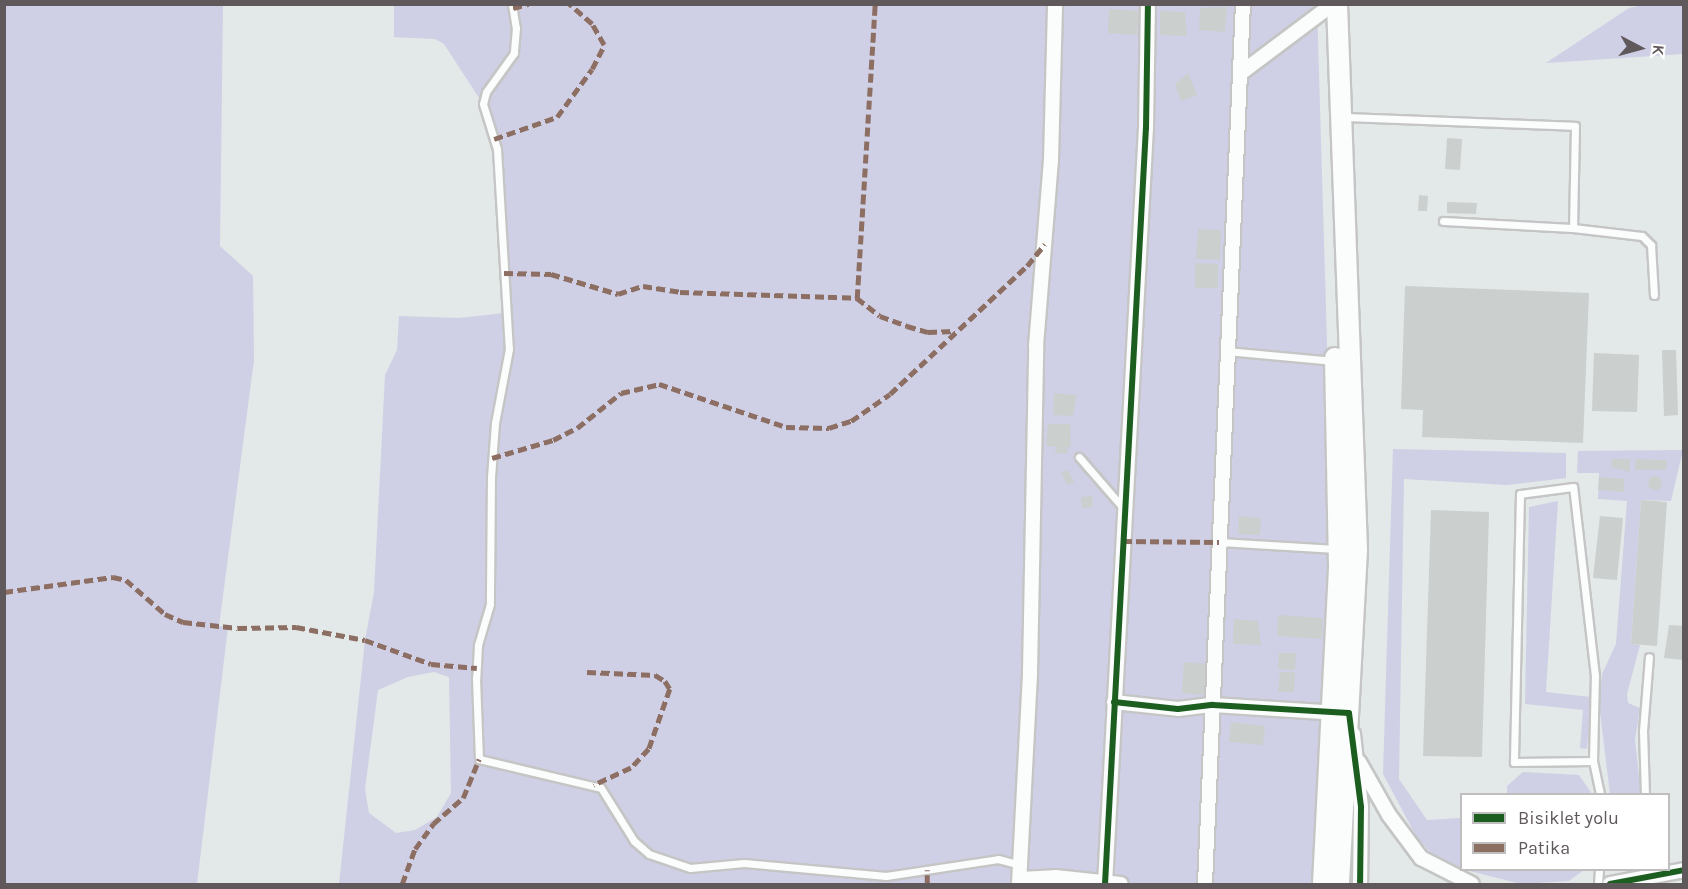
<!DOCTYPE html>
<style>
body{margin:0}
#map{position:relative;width:1688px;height:889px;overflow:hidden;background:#e3e8e8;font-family:Karla,sans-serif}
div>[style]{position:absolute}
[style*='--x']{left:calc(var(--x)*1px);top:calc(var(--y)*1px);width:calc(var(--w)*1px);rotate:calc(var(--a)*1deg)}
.green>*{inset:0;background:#cfd0e5}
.building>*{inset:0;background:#cbcfce}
.round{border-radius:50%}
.roads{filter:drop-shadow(2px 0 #c5c5c5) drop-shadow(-2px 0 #c5c5c5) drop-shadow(0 2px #c5c5c5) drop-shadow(0 -2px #c5c5c5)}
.lane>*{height:7px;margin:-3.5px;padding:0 3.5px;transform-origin:3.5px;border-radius:3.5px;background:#fbfcfc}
.street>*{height:14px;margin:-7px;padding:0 7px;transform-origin:7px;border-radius:7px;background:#fbfcfc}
.secondary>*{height:20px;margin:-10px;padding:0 10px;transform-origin:10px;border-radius:10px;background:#fbfcfc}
.quiet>*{height:4.5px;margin-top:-2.25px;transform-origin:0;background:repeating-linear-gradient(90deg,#8d6e63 0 9px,transparent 0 13.5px)}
.cycleway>*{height:6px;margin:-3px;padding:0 3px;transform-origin:3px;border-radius:3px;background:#1b5e20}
span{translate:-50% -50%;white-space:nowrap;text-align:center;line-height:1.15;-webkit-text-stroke:4.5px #fff;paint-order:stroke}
.frame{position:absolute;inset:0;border:6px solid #60595c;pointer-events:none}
.legend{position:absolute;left:1460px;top:793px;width:210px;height:78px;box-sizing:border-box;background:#fff;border:2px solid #bfbdbe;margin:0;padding:8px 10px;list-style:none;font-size:18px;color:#60595c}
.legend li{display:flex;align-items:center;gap:12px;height:30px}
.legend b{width:30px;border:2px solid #bfbdbe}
.north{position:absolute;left:1610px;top:18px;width:60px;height:60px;-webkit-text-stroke:4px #fff;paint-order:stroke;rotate:96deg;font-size:16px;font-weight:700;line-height:24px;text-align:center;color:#60595c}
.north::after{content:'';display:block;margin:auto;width:21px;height:27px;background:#60595c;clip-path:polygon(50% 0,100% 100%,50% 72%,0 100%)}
</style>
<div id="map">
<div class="green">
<i style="clip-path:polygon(5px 4px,223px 5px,220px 246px,253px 276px,254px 360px,219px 626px,228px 627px,197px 884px,5px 884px)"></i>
<i style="clip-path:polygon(evenodd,394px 5px,1317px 5px,1331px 478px,1323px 884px,339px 884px,365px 640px,374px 592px,385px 375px,397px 350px,399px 316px,459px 318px,505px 313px,497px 149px,483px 104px,444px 44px,435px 39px,394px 37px,394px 5px,434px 672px,449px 677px,451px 793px,437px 817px,415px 830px,396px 833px,369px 813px,365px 789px,378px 690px,408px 677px,434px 672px)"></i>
<i style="clip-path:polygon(1643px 5px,1683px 5px,1683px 54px,1546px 63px,1629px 8px)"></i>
<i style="clip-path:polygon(1393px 449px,1566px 453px,1566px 478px,1507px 485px,1404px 479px,1399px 779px,1427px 820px,1461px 818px,1461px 868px,1430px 852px,1416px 836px,1383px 774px)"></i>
<i style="clip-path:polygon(1683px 450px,1671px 501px,1641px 500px,1631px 644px,1640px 645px,1627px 694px,1628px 703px,1640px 708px,1635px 740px,1641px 794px,1610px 794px,1599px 704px,1602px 674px,1616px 644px,1627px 501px,1598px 499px,1599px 473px,1577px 473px,1578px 451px)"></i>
<i style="clip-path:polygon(1558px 501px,1546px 692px,1591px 697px,1587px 749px,1580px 748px,1583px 710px,1525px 704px,1529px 507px)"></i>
<i style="clip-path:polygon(1523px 772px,1579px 775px,1592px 794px,1507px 794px,1507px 786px)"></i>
<i style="clip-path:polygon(1466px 870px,1584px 870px,1569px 881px,1521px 884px)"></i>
</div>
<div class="building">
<i style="clip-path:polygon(1227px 7px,1225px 32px,1199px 30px,1200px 8px)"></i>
<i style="clip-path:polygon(1109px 9px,1139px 11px,1137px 35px,1108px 33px)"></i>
<i style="clip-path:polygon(1160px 11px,1185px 12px,1187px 36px,1160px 35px)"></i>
<i style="clip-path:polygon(1188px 73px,1197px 95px,1181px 101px,1175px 84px)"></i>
<i style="clip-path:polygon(1447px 138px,1462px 139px,1460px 170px,1445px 169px)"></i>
<i style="clip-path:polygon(1419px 195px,1428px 196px,1427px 211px,1418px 211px)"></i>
<i style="clip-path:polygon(1447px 202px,1477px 203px,1476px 214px,1447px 213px)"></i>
<i style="clip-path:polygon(1198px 229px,1221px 230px,1220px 260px,1196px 259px)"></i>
<i style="clip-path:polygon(1195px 263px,1218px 264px,1218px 288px,1195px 288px)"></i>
<i style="clip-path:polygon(1405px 286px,1589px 293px,1583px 443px,1422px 437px,1423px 410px,1401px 409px)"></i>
<i style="clip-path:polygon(1662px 350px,1676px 350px,1678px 415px,1664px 416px)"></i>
<i style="clip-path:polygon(1594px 353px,1639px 355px,1637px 412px,1592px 411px)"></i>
<i style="clip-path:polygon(1054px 393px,1077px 395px,1073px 416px,1053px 415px)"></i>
<i style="clip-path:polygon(1048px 424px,1070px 424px,1071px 447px,1068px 447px,1067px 454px,1055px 453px,1056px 447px,1046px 446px)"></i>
<i style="clip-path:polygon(1612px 459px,1630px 459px,1630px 472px,1611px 467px)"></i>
<i style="clip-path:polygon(1636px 459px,1667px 460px,1666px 470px,1635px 470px)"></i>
<i style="clip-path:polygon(1068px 470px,1074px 482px,1067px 485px,1061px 473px)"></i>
<i class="round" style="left:1648px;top:476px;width:14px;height:14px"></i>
<i style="clip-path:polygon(1599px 477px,1624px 479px,1624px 492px,1598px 490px)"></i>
<i style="clip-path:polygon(1092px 496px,1093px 507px,1082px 508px,1081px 497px)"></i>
<i style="clip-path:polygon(1641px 500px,1667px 502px,1657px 646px,1631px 644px)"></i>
<i style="clip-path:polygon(1431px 510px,1489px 512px,1482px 757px,1423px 756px)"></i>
<i style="clip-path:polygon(1239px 516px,1261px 518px,1260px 535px,1238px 534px)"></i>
<i style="clip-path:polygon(1600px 516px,1623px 518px,1617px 580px,1593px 578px)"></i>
<i style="clip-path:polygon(1278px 615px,1323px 618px,1322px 639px,1277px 636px)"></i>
<i style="clip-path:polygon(1234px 619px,1258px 621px,1261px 645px,1233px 644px)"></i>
<i style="clip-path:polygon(1669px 625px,1684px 626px,1684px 660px,1664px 658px)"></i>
<i style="clip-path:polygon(1279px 653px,1296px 653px,1295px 670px,1278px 669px)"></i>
<i style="clip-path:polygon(1184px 662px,1206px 664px,1204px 695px,1182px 693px)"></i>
<i style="clip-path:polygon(1280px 672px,1295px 672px,1294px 692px,1278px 692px)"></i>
<i style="clip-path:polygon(1231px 722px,1265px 726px,1263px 745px,1229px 742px)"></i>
</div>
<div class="roads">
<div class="lane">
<i style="--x:512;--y:4;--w:24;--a:81"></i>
<i style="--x:516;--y:28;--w:25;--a:95"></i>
<i style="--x:514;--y:53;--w:48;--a:125.7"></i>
<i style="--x:486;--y:92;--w:12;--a:104"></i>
<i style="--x:483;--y:104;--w:47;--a:72.7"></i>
<i style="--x:497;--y:149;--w:200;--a:86.6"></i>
<i style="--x:509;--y:349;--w:75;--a:100.7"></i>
<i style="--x:495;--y:423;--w:54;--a:94.2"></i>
<i style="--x:491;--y:477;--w:127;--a:90.5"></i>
<i style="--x:490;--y:604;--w:43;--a:106.3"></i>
<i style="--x:478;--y:645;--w:33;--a:93"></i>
<i style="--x:476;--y:678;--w:81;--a:87.9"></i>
<i style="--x:479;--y:759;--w:125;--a:13.4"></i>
<i style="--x:601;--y:788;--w:62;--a:58.1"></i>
<i style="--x:634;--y:841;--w:20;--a:41"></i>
<i style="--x:649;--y:854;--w:43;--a:18.9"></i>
<i style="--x:690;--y:868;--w:54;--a:-5.3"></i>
<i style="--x:744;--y:863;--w:143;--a:5.2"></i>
<i style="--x:886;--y:876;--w:113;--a:-8.6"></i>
<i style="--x:998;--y:859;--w:23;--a:15"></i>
<i style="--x:1343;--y:117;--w:232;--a:2.2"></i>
<i style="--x:1575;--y:126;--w:102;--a:91.1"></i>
<i style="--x:1573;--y:228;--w:69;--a:6.6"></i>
<i style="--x:1642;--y:236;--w:13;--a:45"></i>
<i style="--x:1651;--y:245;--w:50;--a:86.6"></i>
<i style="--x:1443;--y:221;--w:130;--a:3.1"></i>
<i style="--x:1227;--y:351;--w:107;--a:5.3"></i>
<i style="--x:1079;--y:457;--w:69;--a:49.1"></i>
<i style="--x:1219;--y:542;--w:118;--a:3.4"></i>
<i style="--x:1593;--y:761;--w:85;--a:-88.7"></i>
<i style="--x:1595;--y:676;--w:190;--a:-96.6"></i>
<i style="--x:1573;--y:487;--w:53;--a:172.5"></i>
<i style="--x:1520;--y:494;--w:268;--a:91.3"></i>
<i style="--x:1514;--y:762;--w:79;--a:-0.7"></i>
<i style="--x:1593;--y:761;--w:34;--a:78"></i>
<i style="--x:1645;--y:794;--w:63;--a:-91.8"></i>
<i style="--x:1643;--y:731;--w:74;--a:-85.4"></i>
<i style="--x:1598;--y:884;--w:14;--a:-86"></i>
</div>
<div class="street">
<i style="--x:1241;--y:73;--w:115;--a:-36.9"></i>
<i style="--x:1114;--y:702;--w:64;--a:6.2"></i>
<i style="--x:1178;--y:709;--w:35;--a:-7"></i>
<i style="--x:1213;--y:705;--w:126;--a:3.6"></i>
<i style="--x:1353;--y:734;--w:73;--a:83.7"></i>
<i style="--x:1361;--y:807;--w:77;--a:90.7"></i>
<i style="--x:1359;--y:762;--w:61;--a:60.5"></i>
<i style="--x:1389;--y:815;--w:54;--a:53.3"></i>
<i style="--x:1421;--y:858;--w:57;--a:27"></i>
<i style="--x:1020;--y:879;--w:35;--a:-3"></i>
<i style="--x:1055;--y:877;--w:66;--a:6.1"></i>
<i style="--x:1019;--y:884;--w:212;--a:-87"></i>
<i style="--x:1030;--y:672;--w:326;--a:-88.9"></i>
<i style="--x:1036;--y:346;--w:187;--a:-85.4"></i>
<i style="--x:1051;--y:160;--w:156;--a:-88.5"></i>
<i style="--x:1105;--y:884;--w:757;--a:-86.9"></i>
<i style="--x:1146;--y:128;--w:124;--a:-89.1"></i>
<i style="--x:1205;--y:884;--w:881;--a:-87.53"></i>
<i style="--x:1610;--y:884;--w:75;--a:-10.7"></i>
</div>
<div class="secondary">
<i style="--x:1337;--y:4;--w:546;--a:87.9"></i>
<i style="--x:1357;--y:550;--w:334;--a:93.1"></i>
<i style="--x:1323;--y:884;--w:318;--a:-87.1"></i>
<i style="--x:1339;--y:566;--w:208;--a:-91.1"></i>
</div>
</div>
<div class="quiet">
<i style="--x:513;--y:8;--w:16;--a:-15"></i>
<i style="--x:494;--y:139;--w:67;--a:-19.2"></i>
<i style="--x:557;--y:117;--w:59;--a:-53.9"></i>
<i style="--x:592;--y:69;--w:27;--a:-63"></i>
<i style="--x:604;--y:45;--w:24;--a:-120"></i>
<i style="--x:592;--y:24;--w:30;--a:-139"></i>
<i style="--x:504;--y:273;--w:47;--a:1.2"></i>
<i style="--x:551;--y:274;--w:70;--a:16.6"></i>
<i style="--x:618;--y:294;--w:26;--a:-18"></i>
<i style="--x:643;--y:286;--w:37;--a:9"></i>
<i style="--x:680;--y:292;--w:177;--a:1.9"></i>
<i style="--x:857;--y:298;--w:29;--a:38"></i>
<i style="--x:880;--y:316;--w:29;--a:20"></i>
<i style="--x:907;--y:326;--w:22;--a:16"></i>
<i style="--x:928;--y:332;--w:26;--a:-2"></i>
<i style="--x:857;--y:298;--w:295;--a:-86.5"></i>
<i style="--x:492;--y:458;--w:64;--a:-16.4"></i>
<i style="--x:553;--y:440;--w:27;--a:-27"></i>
<i style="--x:577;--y:428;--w:56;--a:-38.5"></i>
<i style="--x:621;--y:393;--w:39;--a:-13"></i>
<i style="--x:659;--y:384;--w:134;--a:18.7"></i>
<i style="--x:786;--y:427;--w:43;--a:1.3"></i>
<i style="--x:829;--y:428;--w:23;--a:-18"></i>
<i style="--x:851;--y:421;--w:47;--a:-34.7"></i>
<i style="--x:890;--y:394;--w:187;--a:-43.1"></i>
<i style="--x:1027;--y:266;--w:28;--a:-51"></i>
<i style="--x:1123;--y:541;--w:96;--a:0.6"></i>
<i style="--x:4;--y:592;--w:110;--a:-7.8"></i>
<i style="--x:113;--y:577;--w:13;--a:13"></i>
<i style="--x:126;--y:580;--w:52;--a:41.1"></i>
<i style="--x:165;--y:614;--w:20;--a:24"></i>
<i style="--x:183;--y:622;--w:55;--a:6.2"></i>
<i style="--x:238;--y:628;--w:58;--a:-1"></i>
<i style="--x:296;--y:627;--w:70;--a:10.7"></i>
<i style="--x:365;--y:640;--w:70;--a:20"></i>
<i style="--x:431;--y:664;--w:46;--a:5"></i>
<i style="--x:587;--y:672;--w:68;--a:2.5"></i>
<i style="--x:655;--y:675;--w:12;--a:31"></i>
<i style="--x:665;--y:681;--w:9;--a:58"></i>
<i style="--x:670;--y:689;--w:64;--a:109.3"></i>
<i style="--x:649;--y:749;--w:26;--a:133"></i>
<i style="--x:631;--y:768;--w:41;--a:155.3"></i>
<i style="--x:402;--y:884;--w:37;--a:-70"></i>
<i style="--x:415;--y:849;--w:31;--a:-54"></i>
<i style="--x:433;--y:824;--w:40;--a:-41"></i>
<i style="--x:463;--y:798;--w:42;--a:-67.7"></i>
<i style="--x:927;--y:884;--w:14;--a:-90"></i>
</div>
<div class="cycleway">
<i style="--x:1114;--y:702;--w:64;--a:6.2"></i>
<i style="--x:1178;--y:709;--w:35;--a:-7"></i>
<i style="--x:1213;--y:705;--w:136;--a:3.4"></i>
<i style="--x:1349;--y:713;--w:95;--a:82.7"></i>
<i style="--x:1361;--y:807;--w:77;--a:90.7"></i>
<i style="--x:1105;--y:884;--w:757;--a:-86.9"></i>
<i style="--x:1146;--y:128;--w:124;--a:-89.1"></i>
<i style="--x:1610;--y:884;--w:75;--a:-10.7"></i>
</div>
<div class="frame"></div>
<ul class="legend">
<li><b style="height:8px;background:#1b5e20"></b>Bisiklet yolu</li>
<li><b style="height:8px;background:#8d6e63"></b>Patika</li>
</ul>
<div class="north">K</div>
</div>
